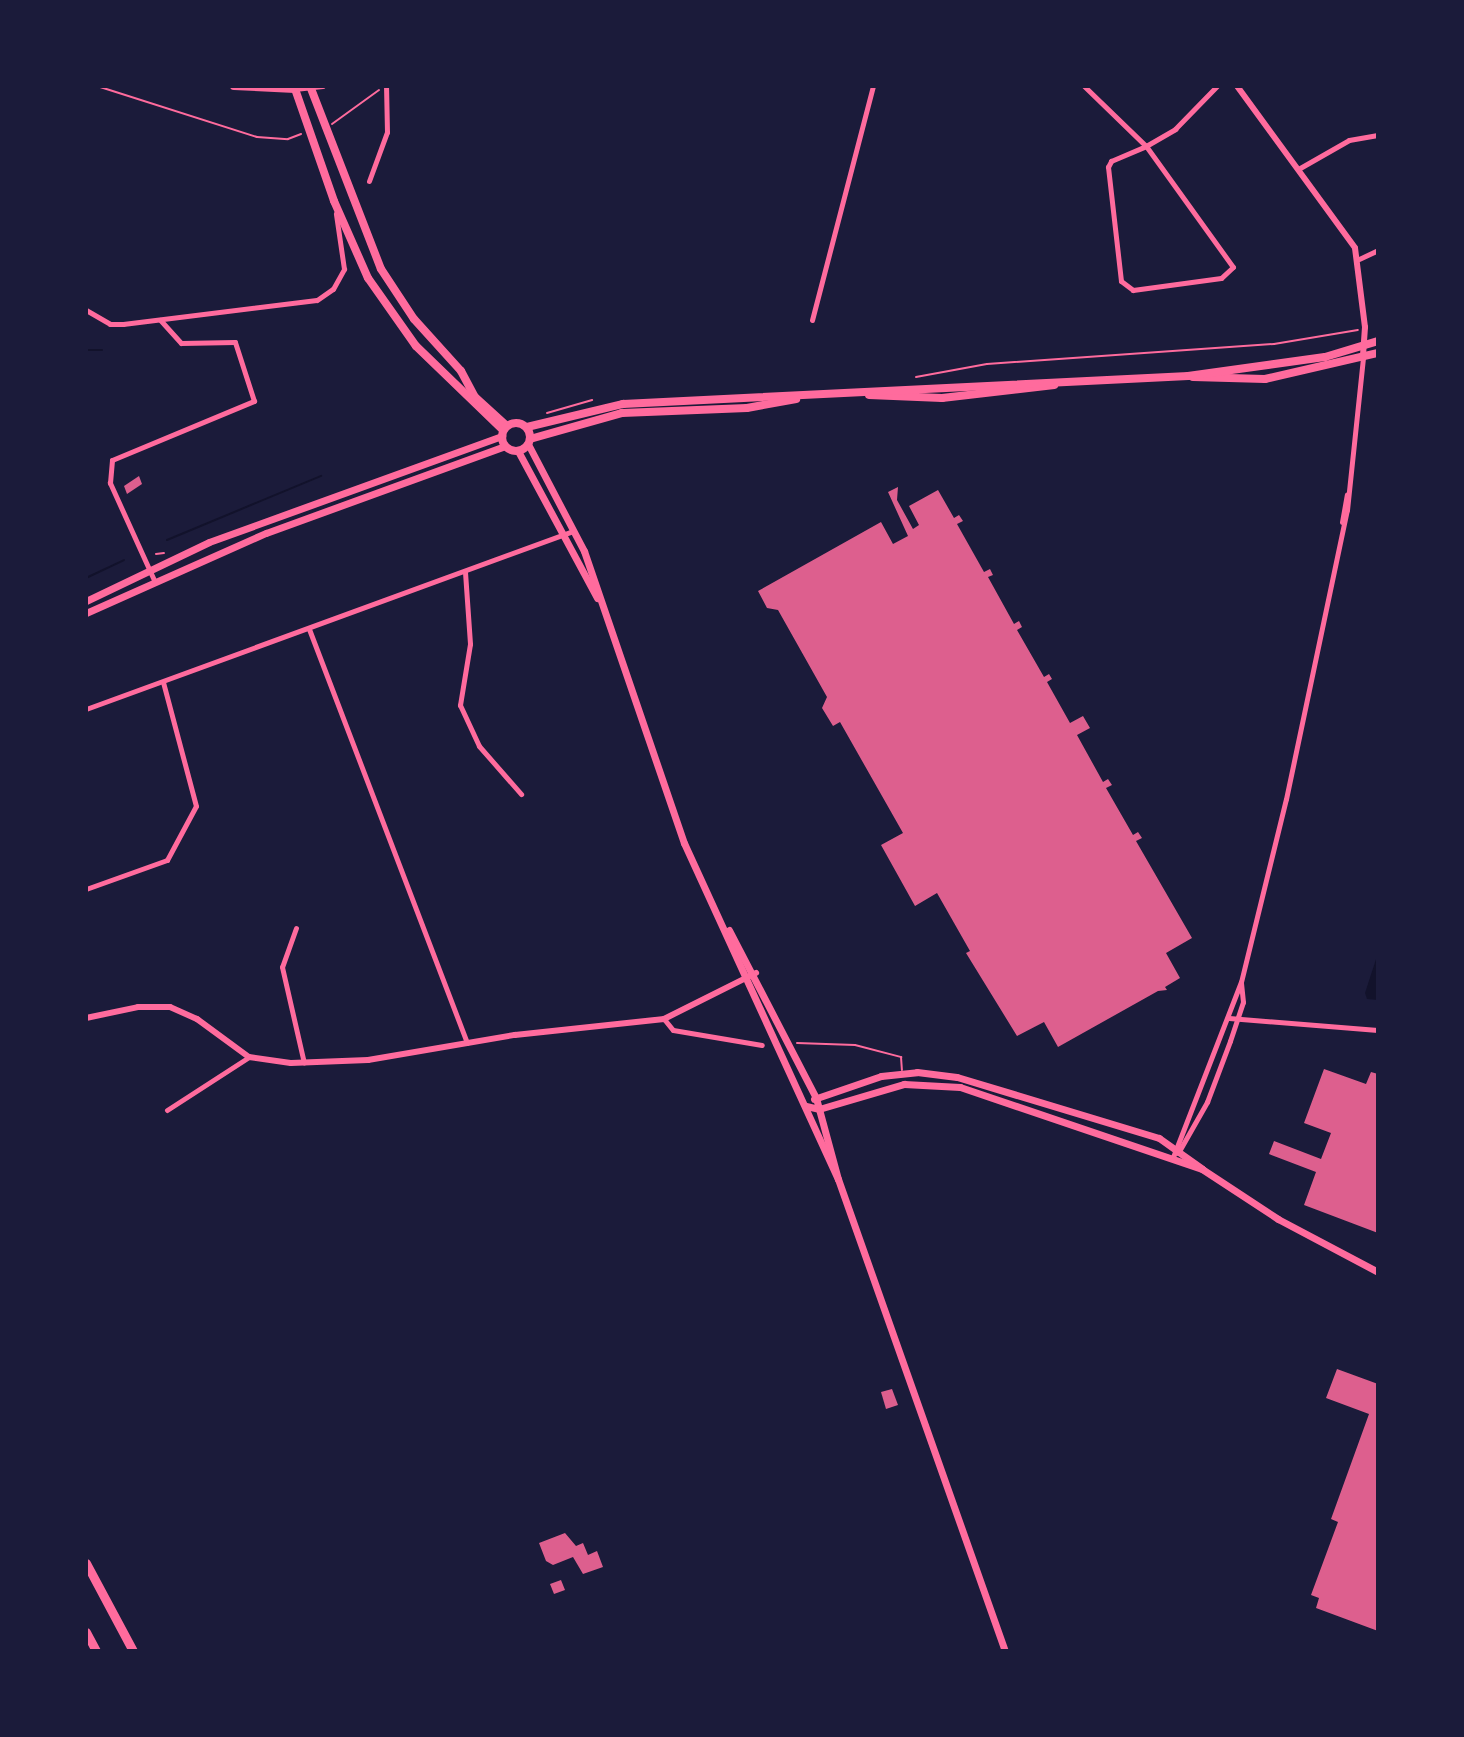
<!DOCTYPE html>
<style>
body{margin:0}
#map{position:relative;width:1464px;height:1737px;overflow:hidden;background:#1b1b3a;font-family:Barlow,sans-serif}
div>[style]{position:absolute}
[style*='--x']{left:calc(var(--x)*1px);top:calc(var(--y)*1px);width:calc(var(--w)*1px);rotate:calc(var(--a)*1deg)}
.water>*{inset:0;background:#12122b}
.stream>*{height:2px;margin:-1px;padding:0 1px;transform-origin:1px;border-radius:1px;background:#12122b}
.building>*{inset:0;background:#dd5f8e}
.path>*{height:2px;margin:-1px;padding:0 1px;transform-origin:1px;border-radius:1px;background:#ff6b9d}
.service>*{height:2px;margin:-1px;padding:0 1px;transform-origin:1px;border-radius:1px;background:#ff6b9d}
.minor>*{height:5px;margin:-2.5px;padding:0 2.5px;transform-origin:2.5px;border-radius:2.5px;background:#ff6b9d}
.tertiary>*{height:6px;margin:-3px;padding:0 3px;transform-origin:3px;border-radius:3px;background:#ff6b9d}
.secondary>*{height:7px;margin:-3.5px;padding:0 3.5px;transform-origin:3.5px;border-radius:3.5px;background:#ff6b9d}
.primary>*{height:8px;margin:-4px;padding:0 4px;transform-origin:4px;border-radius:4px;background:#ff6b9d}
.primary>.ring{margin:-4px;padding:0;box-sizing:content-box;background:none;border:8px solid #ff6b9d;border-radius:50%}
.trunk>*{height:8px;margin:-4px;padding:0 4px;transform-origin:4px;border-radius:4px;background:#ff6b9d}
.motorway>*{height:9px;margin:-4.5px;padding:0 4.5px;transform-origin:4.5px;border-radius:4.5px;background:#ff6b9d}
span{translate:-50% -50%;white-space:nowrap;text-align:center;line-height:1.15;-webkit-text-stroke:6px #1b1b3a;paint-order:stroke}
.frame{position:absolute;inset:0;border:88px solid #1b1b3a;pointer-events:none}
</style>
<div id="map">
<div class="water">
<i style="clip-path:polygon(1378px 953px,1378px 1000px,1367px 999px,1365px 993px)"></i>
</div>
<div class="stream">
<i style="--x:86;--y:350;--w:16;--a:0"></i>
<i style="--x:167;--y:540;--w:167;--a:-22.6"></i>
<i style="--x:86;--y:578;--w:42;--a:-25.3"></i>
</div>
<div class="building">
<i style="clip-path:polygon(139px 476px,142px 484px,127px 494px,124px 486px)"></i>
<i style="clip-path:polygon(898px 487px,897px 500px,913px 529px,919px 525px,909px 506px,938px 490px,954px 518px,959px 515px,963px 521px,957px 524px,984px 572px,990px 569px,993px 575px,988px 577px,1014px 624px,1019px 621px,1022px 627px,1017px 630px,1044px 677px,1049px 674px,1052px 679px,1047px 682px,1070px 723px,1083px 716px,1090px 728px,1077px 735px,1103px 782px,1108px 779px,1112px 785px,1106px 788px,1133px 835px,1138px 832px,1142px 838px,1136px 841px,1192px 938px,1166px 953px,1180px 978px,1165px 987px,1167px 990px,1158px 991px,1058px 1047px,1044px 1022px,1017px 1036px,966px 953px,970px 951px,937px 893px,915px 906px,881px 845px,903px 833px,840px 722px,833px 726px,822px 708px,827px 697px,778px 610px,767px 608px,758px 591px,881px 522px,893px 544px,908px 536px,888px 492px)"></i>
<i style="clip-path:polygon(1324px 1069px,1366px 1084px,1371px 1072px,1378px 1074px,1378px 1233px,1304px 1205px,1316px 1172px,1269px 1154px,1274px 1141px,1321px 1159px,1331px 1133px,1304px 1123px)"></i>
<i style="clip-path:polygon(1337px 1369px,1378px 1384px,1378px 1631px,1316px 1608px,1319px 1598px,1311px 1595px,1338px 1522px,1331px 1519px,1369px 1414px,1326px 1398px)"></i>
<i style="clip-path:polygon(892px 1389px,898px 1405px,886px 1409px,881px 1392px)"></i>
<i style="clip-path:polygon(565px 1533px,576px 1546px,583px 1543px,588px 1555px,597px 1551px,603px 1567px,583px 1574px,573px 1557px,553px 1565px,546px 1561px,539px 1543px)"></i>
<i style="clip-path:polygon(561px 1580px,565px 1590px,554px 1594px,550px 1584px)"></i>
</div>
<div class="path">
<i style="--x:97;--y:86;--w:168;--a:17.7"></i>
<i style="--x:257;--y:137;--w:31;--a:4"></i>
<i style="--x:288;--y:139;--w:14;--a:-21"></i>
<i style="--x:332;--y:124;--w:58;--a:-35.9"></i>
<i style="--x:916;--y:377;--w:72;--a:-10.4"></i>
<i style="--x:987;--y:364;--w:288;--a:-4"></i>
<i style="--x:1274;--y:344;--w:85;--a:-9.5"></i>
<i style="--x:547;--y:413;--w:47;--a:-16.1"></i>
<i style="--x:156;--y:554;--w:8;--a:-7"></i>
</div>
<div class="service">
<i style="--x:797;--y:1043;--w:58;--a:2"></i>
<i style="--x:855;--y:1045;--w:48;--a:14.6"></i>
<i style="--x:901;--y:1057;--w:13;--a:86"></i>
</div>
<div class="minor">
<i style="--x:1084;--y:86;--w:86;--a:44.1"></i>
<i style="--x:1146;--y:146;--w:149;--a:54.3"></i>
<i style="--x:1233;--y:267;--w:16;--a:137"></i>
<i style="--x:1221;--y:278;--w:89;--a:172.2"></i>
<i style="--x:1133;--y:290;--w:15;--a:-143"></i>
<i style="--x:1121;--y:281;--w:115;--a:-96.5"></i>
<i style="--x:1108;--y:167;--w:7;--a:-63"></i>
<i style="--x:1111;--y:161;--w:38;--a:-23"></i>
<i style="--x:1146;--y:146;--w:34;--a:-30"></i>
<i style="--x:1175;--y:129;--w:60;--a:-45.7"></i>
<i style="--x:1300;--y:168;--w:56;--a:-29.7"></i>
<i style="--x:1349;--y:140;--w:29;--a:-10"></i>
<i style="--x:369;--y:181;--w:52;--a:-69.8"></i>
<i style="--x:387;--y:132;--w:46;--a:-91.2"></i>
<i style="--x:1359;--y:259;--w:21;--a:-25"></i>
<i style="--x:86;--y:310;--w:28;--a:30"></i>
<i style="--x:110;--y:324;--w:13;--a:0"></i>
<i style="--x:123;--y:324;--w:195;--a:-7.1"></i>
<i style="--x:317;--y:300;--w:19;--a:-35"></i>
<i style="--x:333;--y:289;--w:23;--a:-61"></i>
<i style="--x:344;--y:269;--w:56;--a:-98.3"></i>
<i style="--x:812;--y:320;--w:242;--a:-75.4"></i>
<i style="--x:1342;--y:522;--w:28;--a:-80"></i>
<i style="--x:465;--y:572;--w:72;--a:86"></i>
<i style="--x:470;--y:644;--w:62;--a:99.3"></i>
<i style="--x:460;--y:705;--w:45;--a:65.1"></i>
<i style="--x:479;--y:746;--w:64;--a:48.8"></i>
<i style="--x:154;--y:580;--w:107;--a:-114.4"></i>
<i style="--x:110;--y:483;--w:23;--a:-85"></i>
<i style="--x:112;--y:460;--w:154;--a:-22.6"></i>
<i style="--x:254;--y:401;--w:62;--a:-107.9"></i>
<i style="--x:235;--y:342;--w:54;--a:178.9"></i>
<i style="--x:181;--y:343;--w:31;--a:-132"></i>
<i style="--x:309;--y:629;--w:443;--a:69.1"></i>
<i style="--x:86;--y:709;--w:519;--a:-20.08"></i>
<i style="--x:86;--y:889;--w:86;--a:-19.7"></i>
<i style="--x:167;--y:860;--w:61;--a:-61.8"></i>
<i style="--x:196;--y:806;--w:128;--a:-104.9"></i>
<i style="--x:296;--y:928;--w:41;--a:109.7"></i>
<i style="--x:282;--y:967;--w:98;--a:77.1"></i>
<i style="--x:1229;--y:1018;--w:149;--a:4.6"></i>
<i style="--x:664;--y:1019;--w:14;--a:51"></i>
<i style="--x:673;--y:1030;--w:90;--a:9.6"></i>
<i style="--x:167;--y:1110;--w:98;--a:-32.9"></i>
<i style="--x:1178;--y:1153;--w:59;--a:-60.4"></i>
<i style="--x:1207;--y:1102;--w:65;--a:-69.3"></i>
<i style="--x:1230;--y:1041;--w:41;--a:-71.6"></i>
<i style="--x:1243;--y:1002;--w:19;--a:-96"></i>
<i style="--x:1173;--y:1157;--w:188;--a:-68.8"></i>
<i style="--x:1241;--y:982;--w:188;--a:-76.2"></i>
<i style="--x:1286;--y:799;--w:295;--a:-78.1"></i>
<i style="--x:1347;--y:510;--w:153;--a:-84"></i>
</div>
<div class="tertiary">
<i style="--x:1237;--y:86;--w:200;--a:53.9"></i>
<i style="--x:1355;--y:248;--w:80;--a:82.8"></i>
<i style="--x:1365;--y:327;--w:31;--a:94"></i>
<i style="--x:295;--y:89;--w:28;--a:-6"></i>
<i style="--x:86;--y:1018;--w:53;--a:-11.9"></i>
<i style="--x:138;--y:1007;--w:32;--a:0"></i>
<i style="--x:170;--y:1007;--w:30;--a:24"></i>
<i style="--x:197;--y:1019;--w:64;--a:36.2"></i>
<i style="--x:249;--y:1057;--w:42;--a:8.1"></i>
<i style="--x:291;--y:1063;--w:77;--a:-2.2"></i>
<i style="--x:368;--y:1060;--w:149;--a:-9.7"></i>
<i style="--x:515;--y:1035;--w:150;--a:-6.1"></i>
<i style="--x:664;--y:1019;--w:103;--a:-26.6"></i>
</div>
<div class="secondary">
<i style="--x:528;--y:444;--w:121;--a:62.4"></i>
<i style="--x:584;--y:551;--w:309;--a:71.1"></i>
<i style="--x:684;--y:843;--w:370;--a:65.4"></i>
<i style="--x:518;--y:451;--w:167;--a:61.7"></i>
<i style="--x:86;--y:601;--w:136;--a:-25.6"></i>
<i style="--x:209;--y:542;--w:312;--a:-19.9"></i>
<i style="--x:86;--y:613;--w:197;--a:-24"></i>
<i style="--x:266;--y:533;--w:254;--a:-20"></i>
<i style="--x:729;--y:930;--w:189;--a:62.6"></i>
<i style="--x:816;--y:1098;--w:84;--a:74.8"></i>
<i style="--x:838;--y:1179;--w:501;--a:70.52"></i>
<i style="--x:814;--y:1099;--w:71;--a:-18.9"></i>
<i style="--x:881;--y:1076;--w:36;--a:-6"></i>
<i style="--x:917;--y:1072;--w:40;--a:7.1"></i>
<i style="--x:957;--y:1077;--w:211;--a:16.8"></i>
<i style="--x:1159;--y:1138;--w:52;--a:35.5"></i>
<i style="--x:806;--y:1106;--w:13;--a:13"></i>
<i style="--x:819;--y:1109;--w:89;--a:-16.4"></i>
<i style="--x:904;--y:1084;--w:56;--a:3.1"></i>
<i style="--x:960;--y:1087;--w:256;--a:18.7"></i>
<i style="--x:1202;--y:1169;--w:91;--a:33.3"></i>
<i style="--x:1278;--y:1219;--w:113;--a:27.9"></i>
</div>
<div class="primary">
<i style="--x:294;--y:86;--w:122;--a:70.8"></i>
<i style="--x:334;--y:201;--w:84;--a:66.2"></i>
<i style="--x:368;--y:278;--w:83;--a:54.8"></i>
<i style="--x:416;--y:346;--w:121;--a:44"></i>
<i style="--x:310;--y:86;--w:196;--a:68.8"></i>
<i style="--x:381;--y:269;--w:60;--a:56.6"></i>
<i style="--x:414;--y:319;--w:70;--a:47.9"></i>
<i style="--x:461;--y:371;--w:30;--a:62"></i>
<i style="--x:475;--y:397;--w:43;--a:42.2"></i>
<i style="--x:1193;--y:377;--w:72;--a:1.6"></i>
<i style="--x:1265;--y:379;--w:116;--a:-13"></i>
<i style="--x:869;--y:395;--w:73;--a:2.4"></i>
<i style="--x:942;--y:398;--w:113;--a:-6.6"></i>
<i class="ring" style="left:502px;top:423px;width:20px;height:20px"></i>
<i style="--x:527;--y:427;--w:99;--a:-13.5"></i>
<i style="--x:623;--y:404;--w:566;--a:-2.84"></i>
<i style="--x:1188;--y:376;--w:138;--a:-7.9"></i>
<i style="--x:1325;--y:357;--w:55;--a:-16.8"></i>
<i style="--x:530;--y:439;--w:96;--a:-15.8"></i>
<i style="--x:622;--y:413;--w:125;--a:-2.3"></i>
<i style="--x:747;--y:408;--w:50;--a:-10.4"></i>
</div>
<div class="trunk">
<i style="--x:234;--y:86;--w:61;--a:2.8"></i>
</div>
<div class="motorway">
<i style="--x:86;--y:1563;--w:100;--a:61.9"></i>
<i style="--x:86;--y:1632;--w:21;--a:62"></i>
</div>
<div class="frame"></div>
</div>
